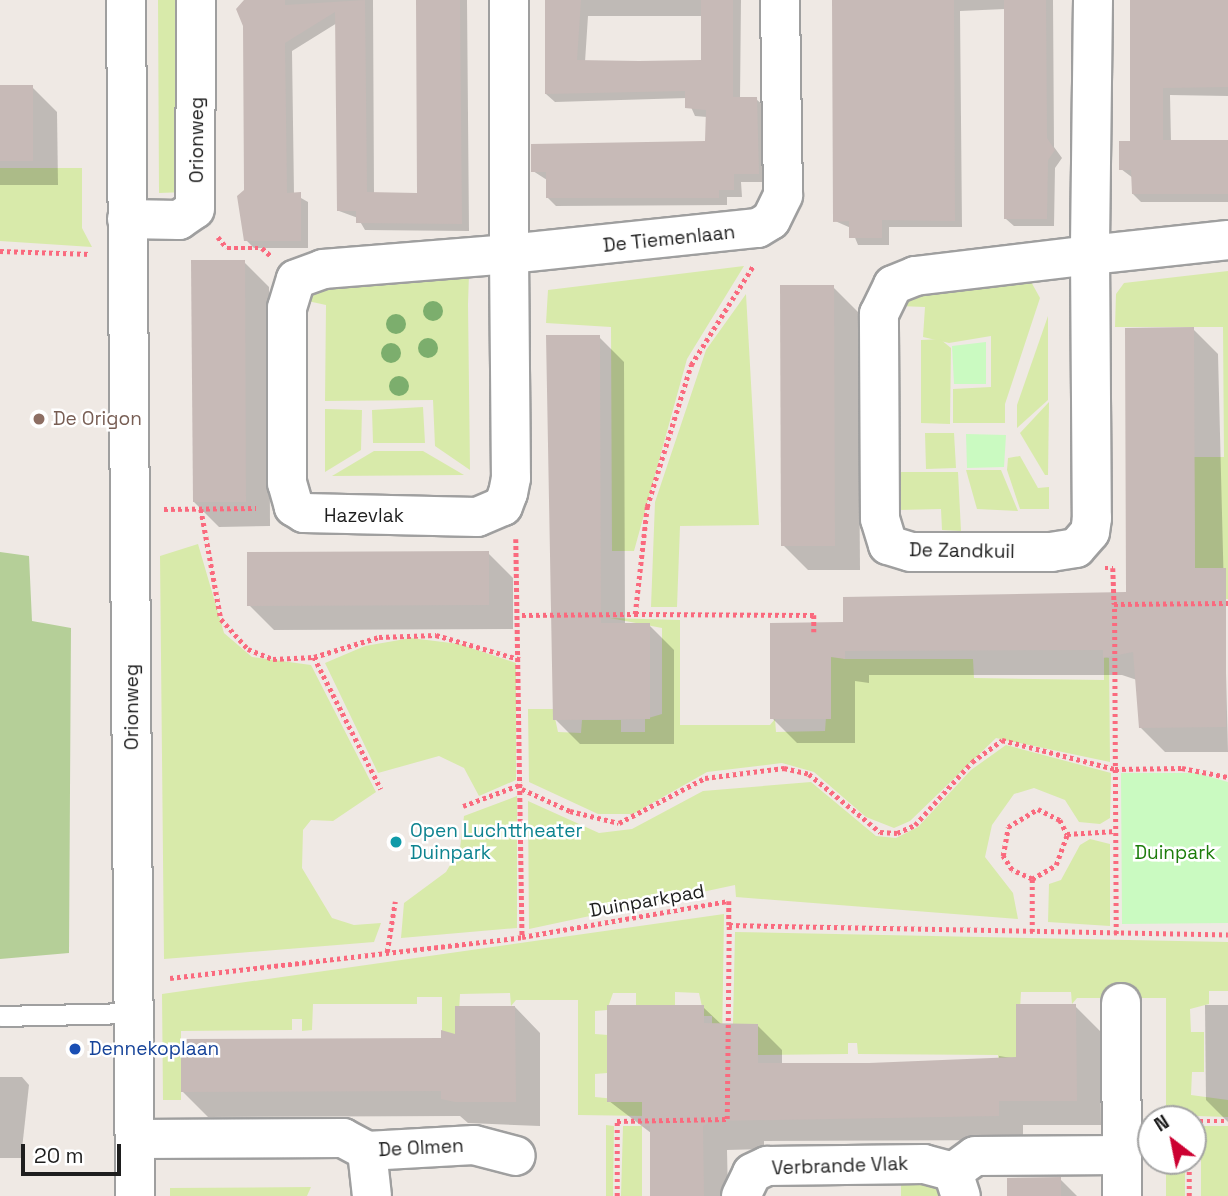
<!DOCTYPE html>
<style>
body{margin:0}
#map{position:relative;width:1228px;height:1196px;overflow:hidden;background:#efe9e4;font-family:"Space Grotesk",sans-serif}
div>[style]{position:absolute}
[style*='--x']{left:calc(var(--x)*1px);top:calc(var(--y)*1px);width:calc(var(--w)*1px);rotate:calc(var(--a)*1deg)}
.grass>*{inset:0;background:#d8eaaa}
.forest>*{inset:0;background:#b5cf98}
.park>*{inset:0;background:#cafac1}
.shadow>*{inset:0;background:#0003}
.building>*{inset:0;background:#c7bab7}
.path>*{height:4.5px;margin-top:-2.25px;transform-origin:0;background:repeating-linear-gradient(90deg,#fa6a7e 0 3.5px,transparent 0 7px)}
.roads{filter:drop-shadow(2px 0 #9f9f9f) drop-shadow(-2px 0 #9f9f9f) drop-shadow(0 2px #9f9f9f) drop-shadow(0 -2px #9f9f9f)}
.service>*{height:19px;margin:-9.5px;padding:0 9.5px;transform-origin:9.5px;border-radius:9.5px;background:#fff}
.minor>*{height:38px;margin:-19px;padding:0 19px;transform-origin:19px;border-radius:19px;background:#fff}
.tertiary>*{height:38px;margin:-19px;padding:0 19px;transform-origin:19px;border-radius:19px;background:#fff}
.trees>*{width:20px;height:20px;margin:-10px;border-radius:50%;background:#7cae6d}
.dots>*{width:19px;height:19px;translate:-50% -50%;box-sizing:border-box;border:4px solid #fff;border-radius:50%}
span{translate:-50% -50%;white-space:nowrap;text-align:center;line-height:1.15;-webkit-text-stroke:5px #fff;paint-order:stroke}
.street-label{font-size:19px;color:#1e1e1e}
.education-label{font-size:19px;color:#785e54}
.left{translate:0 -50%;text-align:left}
.culture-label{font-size:19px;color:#0d838f}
.park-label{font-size:19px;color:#1d7d0b}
.transit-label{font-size:19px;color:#164399}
.north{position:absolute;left:1137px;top:1105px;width:70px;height:70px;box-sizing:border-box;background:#fff;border:2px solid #a5a5a5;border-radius:50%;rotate:328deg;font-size:19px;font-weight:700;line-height:28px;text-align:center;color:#1e1e1e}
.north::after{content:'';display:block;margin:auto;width:24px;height:32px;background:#cc0031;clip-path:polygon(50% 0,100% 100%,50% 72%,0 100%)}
.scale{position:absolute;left:21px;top:1144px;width:100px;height:32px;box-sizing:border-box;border:4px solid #1e1e1e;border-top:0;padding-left:9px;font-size:21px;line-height:24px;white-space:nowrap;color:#1e1e1e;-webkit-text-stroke:5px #fff;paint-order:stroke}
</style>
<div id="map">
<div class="grass">
<i style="clip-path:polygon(158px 0,176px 0,177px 173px,186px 192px,159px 193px)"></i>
<i style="clip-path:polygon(0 168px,82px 168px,82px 228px,92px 247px,0 241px)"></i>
<i style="clip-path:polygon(744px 266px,687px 359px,634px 551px,612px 551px,611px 327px,546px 323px,548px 290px)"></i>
<i style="clip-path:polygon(1228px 271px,1228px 599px,1126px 599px,1126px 588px,1226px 587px,1226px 568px,1195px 568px,1194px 457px,1224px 457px,1223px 327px,1115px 327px,1116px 294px,1124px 283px)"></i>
<i style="clip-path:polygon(469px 274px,468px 304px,470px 470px,435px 446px,433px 400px,325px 401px,326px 305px,303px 300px,322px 285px)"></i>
<i style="clip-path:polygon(1029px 278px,1040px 298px,1005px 404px,1005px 423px,953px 423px,953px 389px,991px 387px,991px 336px,949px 343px,923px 337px,925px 307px,899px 306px,912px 292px)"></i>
<i style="clip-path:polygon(746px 294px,759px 525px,680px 526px,677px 607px,651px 607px,655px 502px,706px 350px)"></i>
<i style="clip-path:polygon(1048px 316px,1048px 400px,1017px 428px,1017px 405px)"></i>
<i style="clip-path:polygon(940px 339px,951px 348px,950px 424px,921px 423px,921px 340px)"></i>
<i style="clip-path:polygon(1049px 402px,1048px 475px,1045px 475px,1020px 433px)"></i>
<i style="clip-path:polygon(423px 407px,425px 443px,373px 443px,372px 410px)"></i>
<i style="clip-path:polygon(325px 409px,362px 410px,361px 450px,325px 472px)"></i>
<i style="clip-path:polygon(925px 433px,954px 433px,956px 468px,926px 469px)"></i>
<i style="clip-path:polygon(374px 451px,423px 451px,464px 475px,332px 476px)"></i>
<i style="clip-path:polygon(1020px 456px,1038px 488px,1049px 487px,1049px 509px,1020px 509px,1007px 470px,1008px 458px)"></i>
<i style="clip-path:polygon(966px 470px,1001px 470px,1018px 511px,977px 509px)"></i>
<i style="clip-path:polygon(897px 472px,958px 472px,961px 531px,942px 530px,941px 509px,898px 510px)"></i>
<i style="clip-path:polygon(198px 544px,224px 633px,252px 657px,311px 665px,376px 792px,333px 821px,311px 820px,303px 830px,302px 868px,332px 918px,354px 925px,381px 923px,374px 942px,164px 959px,160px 556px)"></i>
<i style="clip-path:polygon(610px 618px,680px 620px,680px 725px,770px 725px,775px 719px,776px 732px,825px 731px,831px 645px,844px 659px,973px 659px,974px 678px,1104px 680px,1104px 657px,1109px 658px,1110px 762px,996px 738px,910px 821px,894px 828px,866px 817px,814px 772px,782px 763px,707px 772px,633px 814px,598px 814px,529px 782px,528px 709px,553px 709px,558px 732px,581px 733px,582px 720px,621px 720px,621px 732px,645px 732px,645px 719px,662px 714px,662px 628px)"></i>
<i style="clip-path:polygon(411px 638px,459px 644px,516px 663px,516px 780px,479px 796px,464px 768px,439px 756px,378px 773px,325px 663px,365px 646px)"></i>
<i style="clip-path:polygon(1006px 745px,1111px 773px,1110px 818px,1100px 824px,1079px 822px,1065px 800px,1034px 788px,1014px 794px,992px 825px,985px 857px,1013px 893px,1018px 919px,736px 897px,735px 885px,529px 929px,528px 801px,599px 833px,632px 829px,703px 791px,811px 782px,876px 836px,896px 838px,918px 827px,971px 770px)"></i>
<i style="clip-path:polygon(517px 796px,517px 928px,401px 938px,404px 903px,446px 872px,460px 848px,464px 816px)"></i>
<i style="clip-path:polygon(1090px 839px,1110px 844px,1110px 926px,1048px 922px,1049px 884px,1061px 880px,1080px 845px)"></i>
<i style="clip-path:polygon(724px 914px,721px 1116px,712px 1115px,712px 1016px,704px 1016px,699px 993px,675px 992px,675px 1006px,636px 1005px,636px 993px,613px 993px,607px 1010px,595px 1011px,595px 1034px,608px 1035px,607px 1073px,595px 1074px,595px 1097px,646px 1102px,646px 1116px,578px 1115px,578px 1000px,516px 1000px,511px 1006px,510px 993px,460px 994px,455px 1080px,442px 1080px,442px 997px,417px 997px,417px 1004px,313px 1004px,312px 1030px,302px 1031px,302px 1019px,292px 1019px,292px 1030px,181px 1031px,181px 1100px,163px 1100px,162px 994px)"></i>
<i style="clip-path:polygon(735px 932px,1228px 942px,1228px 991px,1209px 991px,1209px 1004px,1190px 1009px,1191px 1032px,1204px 1032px,1204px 1072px,1192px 1072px,1191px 1095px,1228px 1100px,1228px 1117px,1166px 1115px,1166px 998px,1077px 998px,1072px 1004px,1071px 992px,1021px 992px,1016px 1079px,999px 1080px,998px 1055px,858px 1054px,857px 1043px,848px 1043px,848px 1054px,757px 1055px,758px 1024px,738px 1024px,731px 1117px)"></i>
<i style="clip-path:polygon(606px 1125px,614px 1126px,613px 1196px,606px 1196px)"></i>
<i style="clip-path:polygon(623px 1126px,642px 1126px,642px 1196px,621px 1196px)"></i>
<i style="clip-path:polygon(1201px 1126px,1228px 1126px,1228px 1196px,1201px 1196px)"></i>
<i style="clip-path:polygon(1166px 1161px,1185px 1161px,1185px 1196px,1166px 1196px)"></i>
<i style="clip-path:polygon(901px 1177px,935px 1183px,945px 1196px,901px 1196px)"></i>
<i style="clip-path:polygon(311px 1187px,307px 1196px,170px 1196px,170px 1188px)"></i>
</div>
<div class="forest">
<i style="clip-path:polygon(0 552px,29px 556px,32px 621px,71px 628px,69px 953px,0 959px)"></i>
</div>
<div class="park">
<i style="clip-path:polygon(986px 342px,986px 384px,954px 384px,952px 346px)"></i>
<i style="clip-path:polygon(966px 434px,1006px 435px,1004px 467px,967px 468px)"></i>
<i style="clip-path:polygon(1121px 773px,1196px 773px,1228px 782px,1228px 923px,1122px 924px)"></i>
</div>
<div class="shadow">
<i style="clip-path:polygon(245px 0,373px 0,374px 194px,418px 195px,418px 0,467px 0,469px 231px,365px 230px,358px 218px,339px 211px,337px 23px,292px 51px,294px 194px,308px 202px,308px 248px,254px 248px,246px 240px)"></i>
<i style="clip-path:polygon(evenodd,547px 0,741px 0,740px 99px,756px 99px,765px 107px,766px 182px,741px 182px,742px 197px,727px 197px,727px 205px,556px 206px,547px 197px,547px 180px,533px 171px,706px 143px,707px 117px,695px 116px,687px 98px,555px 102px,546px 94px,547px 0,588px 16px,703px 16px,703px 62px,585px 62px,588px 16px)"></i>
<i style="clip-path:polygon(834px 0,1053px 0,1054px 147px,1062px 158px,1055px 168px,1054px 226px,1014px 226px,1006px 219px,1005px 9px,960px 11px,962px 227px,889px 227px,889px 245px,858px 245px,851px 228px,835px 221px)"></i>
<i style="clip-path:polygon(1132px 0,1228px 0,1228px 96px,1170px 95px,1171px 141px,1228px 142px,1228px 202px,1141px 202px,1133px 194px,1133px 178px,1121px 169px,1132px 142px)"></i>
<i style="clip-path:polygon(0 87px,32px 87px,57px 112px,58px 185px,0 185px)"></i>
<i style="clip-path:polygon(244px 262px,269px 287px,270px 526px,219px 527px,194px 502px)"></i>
<i style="clip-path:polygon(833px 287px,858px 312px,860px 570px,808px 570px,783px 545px)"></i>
<i style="clip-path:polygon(1193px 329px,1218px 354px,1228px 752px,1165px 752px,1140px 727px,1137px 680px,1122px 675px,869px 675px,869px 683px,855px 681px,855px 743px,797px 743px,772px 718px,845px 624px,1127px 593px)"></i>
<i style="clip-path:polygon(599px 337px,624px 362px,625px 625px,649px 625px,674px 650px,674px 744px,580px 744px,555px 719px)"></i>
<i style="clip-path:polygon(488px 553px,513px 578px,513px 629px,274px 630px,249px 605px)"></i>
<i style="clip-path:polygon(1205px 1005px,1228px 1005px,1228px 1122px,1206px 1100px)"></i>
<i style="clip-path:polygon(1075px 1006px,1100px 1031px,1101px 1125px,1023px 1125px,1023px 1140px,764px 1141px,764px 1149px,727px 1150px,728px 1196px,652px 1196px,651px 1133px,609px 1101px,703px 1007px,722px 1025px,757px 1025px,782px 1050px,782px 1064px,999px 1064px,999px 1056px,1018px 1059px)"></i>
<i style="clip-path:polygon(515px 1007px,540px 1033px,540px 1126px,468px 1123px,460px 1116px,208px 1117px,183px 1092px,457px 1036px)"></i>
<i style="clip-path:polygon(0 1077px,22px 1077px,29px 1085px,21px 1158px,0 1158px)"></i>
<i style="clip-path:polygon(1060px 1179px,1077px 1196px,1009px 1196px)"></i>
</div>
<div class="building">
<i style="clip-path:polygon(244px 0,285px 0,285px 5px,365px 0,367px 192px,417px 193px,416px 0,460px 0,462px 224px,356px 223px,356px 211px,337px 211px,335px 12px,285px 43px,287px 193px,301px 192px,301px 241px,244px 241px,237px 196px,244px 190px,243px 26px,236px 9px)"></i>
<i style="clip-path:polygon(545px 0,581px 0,577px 60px,639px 61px,701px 60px,701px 0,733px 0,733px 97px,757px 97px,759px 174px,734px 174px,734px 190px,719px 190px,719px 198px,546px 198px,546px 172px,531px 172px,531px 144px,705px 141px,706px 110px,685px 108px,685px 91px,545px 94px)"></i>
<i style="clip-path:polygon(832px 0,954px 0,955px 221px,882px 220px,882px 238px,849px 238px,849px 221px,833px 222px)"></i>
<i style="clip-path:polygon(1004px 0,1046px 0,1047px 138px,1055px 150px,1048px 160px,1047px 219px,1004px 219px)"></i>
<i style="clip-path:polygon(1130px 0,1228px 0,1228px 87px,1163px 88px,1163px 140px,1228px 140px,1228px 194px,1132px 194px,1131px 170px,1119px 170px,1119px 141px,1130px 141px)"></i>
<i style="clip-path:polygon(0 85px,33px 85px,33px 161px,0 161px)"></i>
<i style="clip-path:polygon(191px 260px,245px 260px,246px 502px,193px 502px)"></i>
<i style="clip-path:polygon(780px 285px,834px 285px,835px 546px,781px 546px)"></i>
<i style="clip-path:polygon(1194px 327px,1195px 568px,1226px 568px,1226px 727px,1139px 728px,1133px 652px,1103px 658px,1103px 650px,845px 651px,845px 659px,831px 657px,831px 719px,770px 719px,770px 623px,843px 622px,843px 597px,1126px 592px,1125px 328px)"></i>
<i style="clip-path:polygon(546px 335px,600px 335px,601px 623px,650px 623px,650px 719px,553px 720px)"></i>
<i style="clip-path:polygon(489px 551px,489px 605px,247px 606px,247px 552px)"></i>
<i style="clip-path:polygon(1016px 1004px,1076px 1004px,1077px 1101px,999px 1101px,999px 1116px,712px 1121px,703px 1126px,704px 1196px,650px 1196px,650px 1126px,642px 1126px,642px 1102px,607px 1102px,607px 1005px,704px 1005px,704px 1023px,758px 1024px,758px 1063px,869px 1063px,1016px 1057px)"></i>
<i style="clip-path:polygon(455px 1006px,515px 1006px,516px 1102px,455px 1102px,441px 1099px,441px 1091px,181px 1092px,181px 1039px,441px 1038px,441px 1030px,455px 1034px)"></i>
<i style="clip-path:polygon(1061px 1177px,1061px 1196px,1007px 1196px,1007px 1178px)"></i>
</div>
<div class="path">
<i style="--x:218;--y:237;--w:14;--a:51"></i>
<i style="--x:227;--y:248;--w:35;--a:0"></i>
<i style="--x:262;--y:248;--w:12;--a:42"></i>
<i style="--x:0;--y:251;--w:91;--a:1.9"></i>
<i style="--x:164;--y:509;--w:92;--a:-0.6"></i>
<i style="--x:201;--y:509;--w:112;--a:79.7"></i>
<i style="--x:221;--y:619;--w:40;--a:48"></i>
<i style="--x:248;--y:649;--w:27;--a:22"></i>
<i style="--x:273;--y:659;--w:41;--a:-2.8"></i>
<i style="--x:314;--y:657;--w:68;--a:-17.1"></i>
<i style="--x:379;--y:637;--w:57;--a:-2"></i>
<i style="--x:436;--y:635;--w:90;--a:16.2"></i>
<i style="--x:516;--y:539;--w:398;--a:89.1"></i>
<i style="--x:1105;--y:568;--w:8;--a:0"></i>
<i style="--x:1113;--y:568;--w:36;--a:88"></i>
<i style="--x:635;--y:614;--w:179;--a:0.3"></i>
<i style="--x:814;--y:615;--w:17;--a:90"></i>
<i style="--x:522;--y:615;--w:113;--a:-0.5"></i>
<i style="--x:635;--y:614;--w:108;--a:-83.6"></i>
<i style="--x:647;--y:507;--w:149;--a:-72.8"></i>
<i style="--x:691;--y:365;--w:117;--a:-57.9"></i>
<i style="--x:314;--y:657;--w:148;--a:63.1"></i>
<i style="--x:522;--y:789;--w:53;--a:24.6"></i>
<i style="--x:570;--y:811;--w:50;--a:13.8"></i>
<i style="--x:619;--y:823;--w:97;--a:-27.6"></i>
<i style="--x:705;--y:778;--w:80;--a:-7.2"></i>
<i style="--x:784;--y:768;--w:26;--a:13"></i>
<i style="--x:809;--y:774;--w:92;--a:39.2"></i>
<i style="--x:880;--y:832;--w:17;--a:3"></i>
<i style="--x:897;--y:833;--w:20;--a:-24"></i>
<i style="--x:915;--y:825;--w:85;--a:-47.9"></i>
<i style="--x:972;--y:762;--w:37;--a:-36"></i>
<i style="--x:1002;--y:740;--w:117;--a:14.4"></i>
<i style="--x:1115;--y:769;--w:67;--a:-0.9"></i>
<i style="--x:1182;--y:768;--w:47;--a:11.1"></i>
<i style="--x:463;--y:806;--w:63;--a:-20.4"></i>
<i style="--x:1032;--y:879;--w:28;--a:-30"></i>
<i style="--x:1056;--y:865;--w:33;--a:-70"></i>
<i style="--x:1032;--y:932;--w:53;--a:-90"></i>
<i style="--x:1032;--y:879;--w:22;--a:-156"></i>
<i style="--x:1012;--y:870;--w:17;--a:-123"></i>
<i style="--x:1003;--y:856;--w:29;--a:-80"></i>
<i style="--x:1008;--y:827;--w:35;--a:-31"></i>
<i style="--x:1038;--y:809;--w:25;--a:27"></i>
<i style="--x:1060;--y:820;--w:16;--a:63"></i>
<i style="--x:1067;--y:834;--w:49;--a:-3.5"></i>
<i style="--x:1116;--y:934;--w:330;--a:-90.3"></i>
<i style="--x:1114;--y:604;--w:114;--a:-0.5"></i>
<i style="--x:387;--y:952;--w:51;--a:-80.9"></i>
<i style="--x:170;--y:978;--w:354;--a:-6.6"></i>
<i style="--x:522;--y:937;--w:210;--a:-9.9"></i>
<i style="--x:729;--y:901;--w:24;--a:90"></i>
<i style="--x:729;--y:925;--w:499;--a:1.1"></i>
<i style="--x:1193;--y:1121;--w:35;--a:0"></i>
<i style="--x:617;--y:1196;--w:75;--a:-90"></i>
<i style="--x:617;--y:1121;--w:110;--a:-1"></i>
<i style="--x:727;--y:1119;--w:194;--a:-89.4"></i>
<i style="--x:1189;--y:1196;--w:35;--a:-90"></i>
</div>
<div class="roads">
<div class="service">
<i style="--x:0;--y:1016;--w:134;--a:-1.3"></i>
</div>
<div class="minor">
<i style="--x:509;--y:0;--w:254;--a:90"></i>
<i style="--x:509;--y:254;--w:224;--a:89.5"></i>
<i style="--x:511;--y:478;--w:15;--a:101"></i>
<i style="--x:508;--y:493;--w:14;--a:111"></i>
<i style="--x:503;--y:506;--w:28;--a:157"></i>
<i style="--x:477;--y:517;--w:173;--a:-178.7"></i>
<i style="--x:304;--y:513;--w:12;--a:-149"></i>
<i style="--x:294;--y:507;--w:25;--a:-106"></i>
<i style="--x:287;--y:483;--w:175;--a:-90"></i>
<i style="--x:287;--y:308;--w:30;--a:-73"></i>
<i style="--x:296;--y:279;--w:29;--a:-20"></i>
<i style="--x:323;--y:269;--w:187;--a:-4.6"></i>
<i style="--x:509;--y:254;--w:250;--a:-6"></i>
<i style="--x:758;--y:228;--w:15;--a:-32"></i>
<i style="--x:771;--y:220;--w:28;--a:-64"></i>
<i style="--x:783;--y:195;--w:195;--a:-90.9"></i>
<i style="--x:1093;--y:0;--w:255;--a:90.7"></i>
<i style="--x:1090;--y:255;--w:263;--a:89.6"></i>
<i style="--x:1092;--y:518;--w:14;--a:98"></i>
<i style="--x:1090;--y:532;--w:21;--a:131"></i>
<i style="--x:1076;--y:548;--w:24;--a:171"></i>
<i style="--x:1052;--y:552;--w:141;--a:180"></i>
<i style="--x:911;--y:552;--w:24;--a:-163"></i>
<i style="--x:888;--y:545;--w:27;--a:-107"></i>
<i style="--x:880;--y:519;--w:205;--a:-90.3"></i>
<i style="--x:879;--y:314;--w:32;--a:-64"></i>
<i style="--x:893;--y:285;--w:24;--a:-22"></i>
<i style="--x:915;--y:276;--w:176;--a:-6.8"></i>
<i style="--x:1090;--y:255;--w:139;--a:-6.2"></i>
<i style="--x:127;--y:219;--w:52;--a:1.1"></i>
<i style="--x:179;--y:220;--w:19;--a:-35"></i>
<i style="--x:195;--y:209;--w:209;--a:-89.7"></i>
<i style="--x:1121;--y:1003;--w:193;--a:89.7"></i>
<i style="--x:135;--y:1139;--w:208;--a:-0.3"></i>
<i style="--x:343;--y:1138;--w:27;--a:28"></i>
<i style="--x:367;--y:1151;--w:45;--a:83.7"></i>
<i style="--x:367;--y:1151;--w:107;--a:-3.2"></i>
<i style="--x:474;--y:1145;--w:43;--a:14.7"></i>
<i style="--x:953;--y:1172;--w:27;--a:-36"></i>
<i style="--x:975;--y:1156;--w:147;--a:-0.4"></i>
<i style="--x:741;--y:1196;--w:25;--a:-64"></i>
<i style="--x:752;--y:1173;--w:17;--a:-25"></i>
<i style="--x:767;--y:1166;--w:157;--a:-0.7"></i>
<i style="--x:924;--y:1164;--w:30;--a:15"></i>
<i style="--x:953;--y:1172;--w:25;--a:72"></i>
</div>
<div class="tertiary">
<i style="--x:126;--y:0;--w:1196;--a:89.57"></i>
</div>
</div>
<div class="trees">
<i style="left:433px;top:311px"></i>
<i style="left:396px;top:324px"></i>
<i style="left:428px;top:348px"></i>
<i style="left:391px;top:353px"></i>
<i style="left:399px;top:386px"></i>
</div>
<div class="dots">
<i style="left:39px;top:419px;background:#8d6e63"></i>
<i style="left:396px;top:842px;background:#0f9aa8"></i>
<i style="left:75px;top:1049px;background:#1a4fb4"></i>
</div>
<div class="street-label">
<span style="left:197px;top:140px;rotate:-90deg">Orionweg</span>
<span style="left:669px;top:239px;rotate:-6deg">De Tiemenlaan</span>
<span style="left:364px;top:516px">Hazevlak</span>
<span style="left:962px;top:551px;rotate:1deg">De Zandkuil</span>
<span style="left:132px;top:707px;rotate:-90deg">Orionweg</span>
<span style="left:647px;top:901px;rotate:-10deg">Duinparkpad</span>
<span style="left:421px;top:1148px;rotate:-3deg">De Olmen</span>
<span style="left:840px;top:1166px;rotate:-2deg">Verbrande Vlak</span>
</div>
<div class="education-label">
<span class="left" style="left:53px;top:419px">De Origon</span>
</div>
<div class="culture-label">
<span class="left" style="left:410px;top:842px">Open Luchttheater<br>Duinpark</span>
</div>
<div class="park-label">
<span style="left:1175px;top:853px">Duinpark</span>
</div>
<div class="transit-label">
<span class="left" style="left:89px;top:1049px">Dennekoplaan</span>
</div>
<div class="north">N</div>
<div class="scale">20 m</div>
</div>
